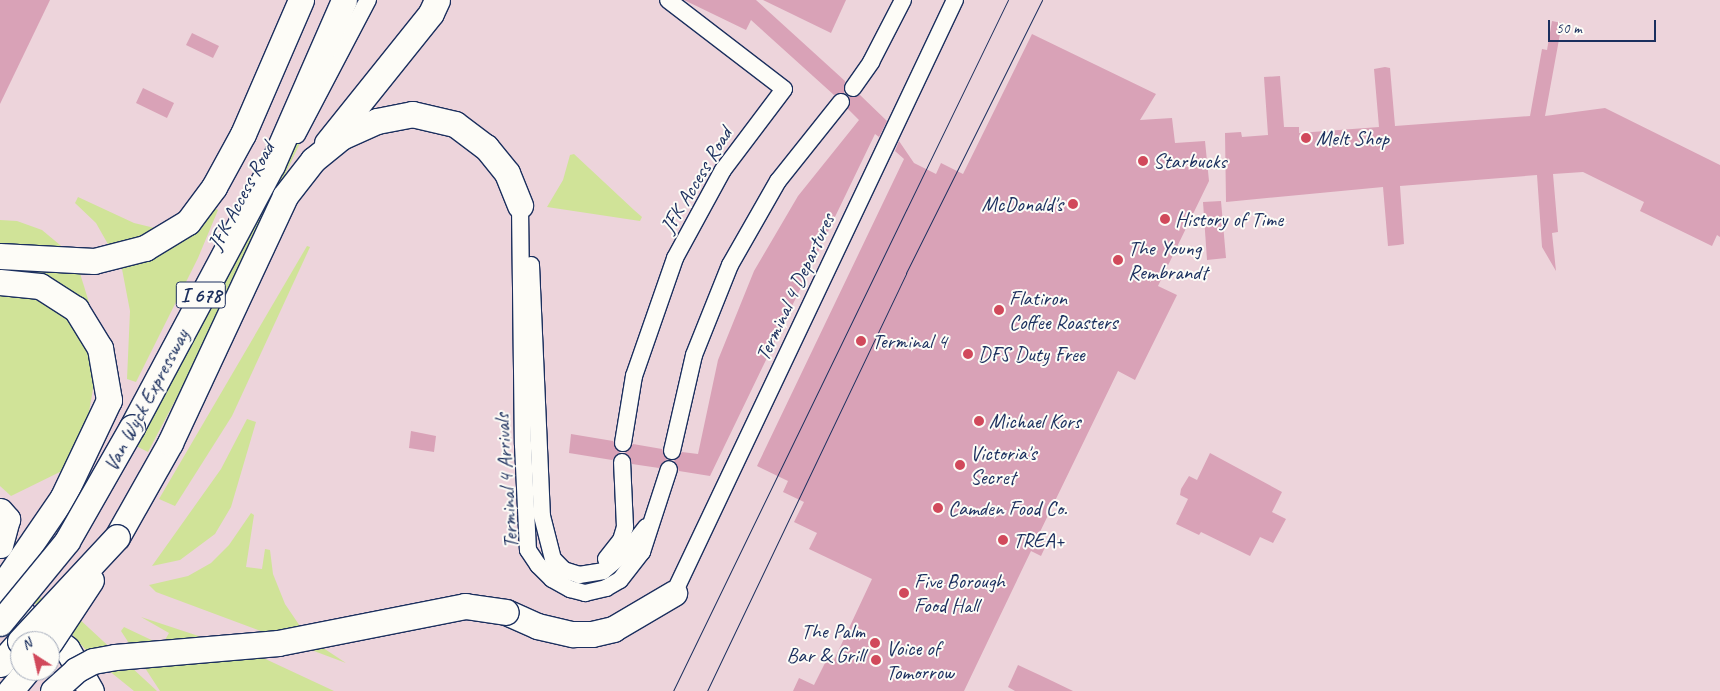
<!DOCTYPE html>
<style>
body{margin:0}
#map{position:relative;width:1720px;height:691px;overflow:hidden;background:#f6eaea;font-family:Caveat,sans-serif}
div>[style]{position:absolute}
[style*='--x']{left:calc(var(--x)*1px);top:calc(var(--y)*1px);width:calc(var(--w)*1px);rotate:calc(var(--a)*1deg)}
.built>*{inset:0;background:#edd4db}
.green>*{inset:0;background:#d0e398}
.building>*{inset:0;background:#d9a2b7}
.roads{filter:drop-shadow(1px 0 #1b2f5e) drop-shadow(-1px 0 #1b2f5e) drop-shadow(0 1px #1b2f5e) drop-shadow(0 -1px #1b2f5e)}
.minor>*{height:16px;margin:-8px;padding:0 8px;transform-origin:8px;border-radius:8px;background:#fdfcf7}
.highway>*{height:25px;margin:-12.5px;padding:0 12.5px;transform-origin:12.5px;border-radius:12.5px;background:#fdfcf7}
.tram>*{height:1px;margin:-0.5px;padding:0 0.5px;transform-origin:0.5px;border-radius:0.5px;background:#1b2f5e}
.bridges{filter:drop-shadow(1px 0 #1b2f5e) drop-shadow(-1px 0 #1b2f5e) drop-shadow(0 1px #1b2f5e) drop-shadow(0 -1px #1b2f5e)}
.highway-bridge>*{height:25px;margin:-12.5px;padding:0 12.5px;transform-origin:12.5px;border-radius:12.5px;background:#fdfcf7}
.dots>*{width:14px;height:14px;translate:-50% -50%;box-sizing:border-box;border:2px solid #fdfcf7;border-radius:50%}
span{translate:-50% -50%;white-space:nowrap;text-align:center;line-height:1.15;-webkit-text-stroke:4px #fdfcf7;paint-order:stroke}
.shield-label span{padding:1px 4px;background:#fdfcf7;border:1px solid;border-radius:4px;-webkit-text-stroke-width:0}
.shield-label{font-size:20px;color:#1b2f5e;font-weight:700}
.poi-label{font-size:21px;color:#1b2f5e}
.left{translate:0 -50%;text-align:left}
.right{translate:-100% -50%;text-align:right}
.street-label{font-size:21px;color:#1b2f5e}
.north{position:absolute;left:10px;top:631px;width:50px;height:50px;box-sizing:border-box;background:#fdfcf7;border:1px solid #a3aaba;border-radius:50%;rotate:325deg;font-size:14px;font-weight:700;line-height:20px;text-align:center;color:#1b2f5e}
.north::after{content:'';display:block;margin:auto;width:18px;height:22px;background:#d1495b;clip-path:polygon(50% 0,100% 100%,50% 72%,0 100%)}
.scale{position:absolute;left:1548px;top:20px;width:108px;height:22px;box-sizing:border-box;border:2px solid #1b2f5e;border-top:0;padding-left:6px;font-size:15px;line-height:18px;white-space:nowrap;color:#1b2f5e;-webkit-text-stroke:4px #fdfcf7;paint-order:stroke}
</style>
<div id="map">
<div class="built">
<i style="clip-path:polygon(evenodd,0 0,1720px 0,1720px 691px,0 691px,0 0,20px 641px,50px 641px,50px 671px,20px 671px,20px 641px)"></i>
</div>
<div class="green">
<i style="clip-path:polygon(358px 0,369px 0,187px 378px,148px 452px,134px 445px)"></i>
<i style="clip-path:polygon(574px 154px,634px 210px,642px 217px,640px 221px,547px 207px,563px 180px,570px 155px)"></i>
<i style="clip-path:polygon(78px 197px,134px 223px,163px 230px,215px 208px,218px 210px,198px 258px,136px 382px,127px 379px,130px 311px,122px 269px,96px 223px,75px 203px)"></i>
<i style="clip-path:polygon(0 220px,17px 221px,42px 230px,66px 250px,79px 270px,95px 322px,93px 389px,89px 412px,66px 469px,11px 496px,0 486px)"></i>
<i style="clip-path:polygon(307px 246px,310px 247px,232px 416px,175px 506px,159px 499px)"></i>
<i style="clip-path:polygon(247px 419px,256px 422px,231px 507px,215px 534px,180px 560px,152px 566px,221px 469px)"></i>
<i style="clip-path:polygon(251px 513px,254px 515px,246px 567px,262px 569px,265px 549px,270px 550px,273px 574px,285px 604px,308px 638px,346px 663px,156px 592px,149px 585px,188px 576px,211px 563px,229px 545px)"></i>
<i style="clip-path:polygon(16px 585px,76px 616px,157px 691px,134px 691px,92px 657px,56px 616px,13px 591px)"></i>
<i style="clip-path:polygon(141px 617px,259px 656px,334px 691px,160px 691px,121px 631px,124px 627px,162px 645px,169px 633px)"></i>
</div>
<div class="building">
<i style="clip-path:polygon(0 0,50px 0,0 104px)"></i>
<i style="clip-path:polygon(684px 0,756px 0,845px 81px,844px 93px,834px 95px,751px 20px,746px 30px)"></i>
<i style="clip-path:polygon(763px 0,846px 0,831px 33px)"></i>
<i style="clip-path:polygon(1552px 21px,1562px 23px,1545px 116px,1605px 108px,1720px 165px,1720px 237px,1717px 235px,1712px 246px,1640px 211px,1644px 202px,1583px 172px,1553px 174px,1558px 232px,1552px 233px,1556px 271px,1542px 247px,1537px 175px,1400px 186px,1404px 244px,1398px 245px,1388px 246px,1383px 187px,1226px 202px,1225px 133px,1241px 132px,1242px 137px,1268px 135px,1264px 77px,1280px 76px,1284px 127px,1299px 127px,1299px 133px,1379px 127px,1374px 69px,1385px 67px,1390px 68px,1395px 126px,1530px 116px,1542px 49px,1547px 50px)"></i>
<i style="clip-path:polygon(192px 33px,219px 46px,213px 58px,186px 45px)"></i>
<i style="clip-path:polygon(1032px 34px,1156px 94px,1140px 120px,1172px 118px,1175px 143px,1205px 141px,1209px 181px,1158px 286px,1177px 295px,1135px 380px,1118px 371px,1038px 536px,1048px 541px,1041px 556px,1031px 551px,964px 691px,793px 691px,799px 678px,814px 685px,828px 657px,834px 660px,872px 579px,809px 549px,817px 533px,794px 522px,804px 502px,783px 492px,788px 481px,757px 466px,904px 159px,895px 151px,899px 141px,914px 163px,936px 174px,941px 163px,963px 174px)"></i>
<i style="clip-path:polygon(143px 88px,174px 103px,167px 118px,136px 103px)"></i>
<i style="clip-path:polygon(860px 95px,887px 121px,879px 137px,875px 134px,710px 476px,679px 471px,674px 461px,682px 452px,698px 454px,718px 360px,754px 271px,798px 196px,859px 120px,848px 109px,849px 97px)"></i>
<i style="clip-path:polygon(1221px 201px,1226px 258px,1207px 260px,1203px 202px)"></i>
<i style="clip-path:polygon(411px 431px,436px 436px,434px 452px,409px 448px)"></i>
<i style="clip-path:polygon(571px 434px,613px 441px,620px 452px,612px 460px,569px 453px)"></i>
<i style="clip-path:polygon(633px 444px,662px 449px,667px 459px,659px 468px,632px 464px,625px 453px)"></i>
<i style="clip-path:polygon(1210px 453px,1282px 492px,1272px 512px,1286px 519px,1273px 543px,1260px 537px,1250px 556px,1201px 532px,1199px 535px,1176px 524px,1188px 499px,1180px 495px,1181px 489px,1189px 476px,1197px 480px)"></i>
<i style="clip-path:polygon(1018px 665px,1046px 678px,1073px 691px,1015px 691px,1008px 687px)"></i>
</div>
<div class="roads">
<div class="minor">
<i style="--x:853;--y:88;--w:32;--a:-55"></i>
<i style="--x:871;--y:62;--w:70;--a:-62.7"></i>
<i style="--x:297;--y:135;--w:153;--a:-62.3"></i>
<i style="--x:520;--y:206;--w:239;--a:89.3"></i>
<i style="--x:523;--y:445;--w:105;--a:87.3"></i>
<i style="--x:528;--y:550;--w:18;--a:56"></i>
<i style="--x:538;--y:565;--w:20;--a:45"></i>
<i style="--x:552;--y:579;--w:21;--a:29"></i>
<i style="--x:570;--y:589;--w:16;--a:15"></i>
<i style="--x:585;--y:593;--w:22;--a:-13"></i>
<i style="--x:606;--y:588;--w:16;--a:-30"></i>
<i style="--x:620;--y:580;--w:36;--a:-52"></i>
<i style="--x:642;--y:552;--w:87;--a:-72"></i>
<i style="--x:531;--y:265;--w:251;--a:87.5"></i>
<i style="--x:542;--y:516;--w:44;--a:75.7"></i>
<i style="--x:553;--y:559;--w:16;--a:45"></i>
<i style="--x:564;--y:570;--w:16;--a:18"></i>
<i style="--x:579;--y:575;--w:24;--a:-9"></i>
<i style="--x:603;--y:571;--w:34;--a:-40"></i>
<i style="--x:629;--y:549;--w:28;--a:-52"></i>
<i style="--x:623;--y:443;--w:68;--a:-80.7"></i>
<i style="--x:634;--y:376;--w:125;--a:-70.8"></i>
<i style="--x:675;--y:258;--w:100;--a:-61.4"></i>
<i style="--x:723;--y:170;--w:101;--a:-53"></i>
<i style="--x:784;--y:89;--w:146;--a:-142.5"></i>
<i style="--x:672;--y:451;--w:98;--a:-77.1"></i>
<i style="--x:694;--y:355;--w:97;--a:-68.2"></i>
<i style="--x:730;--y:265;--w:97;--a:-60.3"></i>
<i style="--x:778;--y:181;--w:101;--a:-51.4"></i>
<i style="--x:606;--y:559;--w:24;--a:-52"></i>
<i style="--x:621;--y:540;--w:14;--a:-73"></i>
<i style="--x:625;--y:527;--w:65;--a:-92.6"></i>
<i style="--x:674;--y:593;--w:656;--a:-64.65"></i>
</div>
<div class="highway">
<i style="--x:327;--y:143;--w:166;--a:-51.3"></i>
<i style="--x:431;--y:13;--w:14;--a:-65"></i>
<i style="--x:0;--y:256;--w:94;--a:3"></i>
<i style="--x:94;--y:261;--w:53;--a:-14.3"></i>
<i style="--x:145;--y:248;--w:50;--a:-31.2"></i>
<i style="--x:188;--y:222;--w:44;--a:-53.4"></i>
<i style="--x:214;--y:187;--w:60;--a:-61.3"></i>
<i style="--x:243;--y:134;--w:146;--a:-66.6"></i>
<i style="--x:0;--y:282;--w:40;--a:5.7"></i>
<i style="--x:40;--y:286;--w:43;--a:32.6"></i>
<i style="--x:76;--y:309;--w:46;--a:58.4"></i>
<i style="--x:100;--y:348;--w:53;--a:80.2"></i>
<i style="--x:109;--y:400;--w:107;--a:115.4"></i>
<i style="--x:63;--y:497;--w:112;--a:124.4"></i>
<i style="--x:132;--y:427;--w:297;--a:-61.9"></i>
<i style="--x:272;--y:165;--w:180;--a:-66.4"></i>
<i style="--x:0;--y:511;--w:11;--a:49"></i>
<i style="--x:7;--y:519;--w:27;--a:105"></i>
<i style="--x:117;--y:537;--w:108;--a:-60.6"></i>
<i style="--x:170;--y:443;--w:272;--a:-65"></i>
<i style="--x:285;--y:196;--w:46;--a:-52.1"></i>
<i style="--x:313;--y:160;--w:36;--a:-39"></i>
<i style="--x:341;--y:137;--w:39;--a:-24"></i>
<i style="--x:377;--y:121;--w:36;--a:-11"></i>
<i style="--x:412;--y:114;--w:44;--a:13.1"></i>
<i style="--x:455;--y:124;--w:39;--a:37"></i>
<i style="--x:486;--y:147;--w:33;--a:51"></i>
<i style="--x:507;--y:173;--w:35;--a:68"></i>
<i style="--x:0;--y:596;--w:85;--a:38.3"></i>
<i style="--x:67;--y:649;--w:48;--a:60.3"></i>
<i style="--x:506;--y:612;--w:34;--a:24"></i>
<i style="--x:537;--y:626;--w:37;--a:13"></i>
<i style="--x:573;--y:634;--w:19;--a:0"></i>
<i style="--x:592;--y:634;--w:22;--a:-13"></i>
<i style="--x:613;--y:629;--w:71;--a:-30.5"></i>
<i style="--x:0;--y:664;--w:30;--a:-49"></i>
<i style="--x:10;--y:691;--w:26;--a:-50"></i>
</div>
</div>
<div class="tram">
<i style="--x:673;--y:691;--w:768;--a:-64.14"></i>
<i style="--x:707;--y:691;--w:463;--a:-64.5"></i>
<i style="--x:906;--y:273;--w:305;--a:-63.5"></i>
</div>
<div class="bridges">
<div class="highway-bridge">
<i style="--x:0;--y:623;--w:106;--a:-50.7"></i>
<i style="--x:67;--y:541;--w:131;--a:-60.3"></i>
<i style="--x:20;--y:641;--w:142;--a:-47"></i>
<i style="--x:50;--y:642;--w:74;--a:-56.5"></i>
<i style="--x:53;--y:691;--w:31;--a:-42"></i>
<i style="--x:76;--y:670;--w:19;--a:-28"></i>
<i style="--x:93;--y:661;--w:22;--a:-10"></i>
<i style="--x:115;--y:657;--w:164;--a:-4.9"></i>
<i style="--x:278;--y:643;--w:191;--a:-11.2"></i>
<i style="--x:465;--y:606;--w:41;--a:8.3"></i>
</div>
</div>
<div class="dots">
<i style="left:1306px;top:138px;background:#d1495b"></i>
<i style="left:1143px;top:161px;background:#d1495b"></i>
<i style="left:1073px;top:204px;background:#d1495b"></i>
<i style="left:1165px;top:219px;background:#d1495b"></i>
<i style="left:1118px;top:260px;background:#d1495b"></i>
<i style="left:999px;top:310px;background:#d1495b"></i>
<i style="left:861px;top:341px;background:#d1495b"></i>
<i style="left:968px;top:354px;background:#d1495b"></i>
<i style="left:979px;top:421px;background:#d1495b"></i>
<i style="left:960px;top:465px;background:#d1495b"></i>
<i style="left:938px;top:508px;background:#d1495b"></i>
<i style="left:1003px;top:540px;background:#d1495b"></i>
<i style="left:904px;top:593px;background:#d1495b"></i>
<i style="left:875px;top:643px;background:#d1495b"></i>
<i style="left:876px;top:660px;background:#d1495b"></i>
</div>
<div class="shield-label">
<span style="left:201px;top:295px">I 678</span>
</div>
<div class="poi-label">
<span class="left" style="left:1316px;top:138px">Melt Shop</span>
<span class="left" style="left:1153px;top:161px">Starbucks</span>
<span class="right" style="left:1063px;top:204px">McDonald's</span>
<span class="left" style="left:1175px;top:219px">History of Time</span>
<span class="left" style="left:1128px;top:260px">The Young<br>Rembrandt</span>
<span class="left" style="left:1009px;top:310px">Flatiron<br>Coffee Roasters</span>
<span class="left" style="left:872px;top:341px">Terminal 4</span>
<span class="left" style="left:978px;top:354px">DFS Duty Free</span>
<span class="left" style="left:989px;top:421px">Michael Kors</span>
<span class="left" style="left:970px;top:465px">Victoria's<br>Secret</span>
<span class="left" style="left:948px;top:508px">Camden Food Co.</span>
<span class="left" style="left:1013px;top:540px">TREA+</span>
<span class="left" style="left:914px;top:593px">Five Borough<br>Food Hall</span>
<span class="right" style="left:865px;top:643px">The Palm<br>Bar &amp; Grill</span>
<span class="left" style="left:886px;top:660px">Voice of<br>Tomorrow</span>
</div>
<div class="street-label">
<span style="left:696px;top:180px;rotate:-59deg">JFK Access Road</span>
<span style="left:241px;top:196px;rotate:-62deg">JFK Access Road</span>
<span style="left:795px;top:287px;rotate:-65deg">Terminal 4 Departures</span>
<span style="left:146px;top:400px;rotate:-62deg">Van Wyck Expressway</span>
<span style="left:506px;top:481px;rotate:-94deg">Terminal 4 Arrivals</span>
</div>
<div class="north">N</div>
<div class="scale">50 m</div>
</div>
